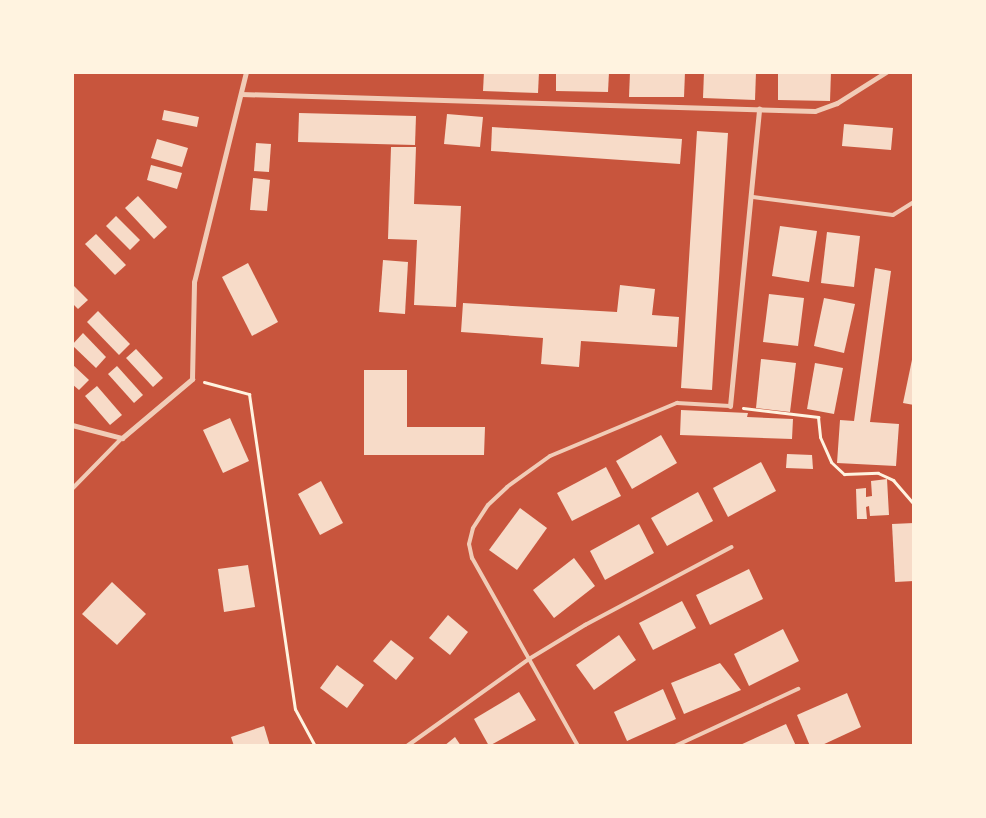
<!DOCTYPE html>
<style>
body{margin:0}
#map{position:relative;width:986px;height:818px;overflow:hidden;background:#c8553d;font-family:Rubik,sans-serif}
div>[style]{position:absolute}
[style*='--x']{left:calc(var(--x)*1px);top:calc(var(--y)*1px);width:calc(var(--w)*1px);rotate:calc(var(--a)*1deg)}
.building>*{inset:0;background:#f7dbc8}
.path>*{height:3px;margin:-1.5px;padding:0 1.5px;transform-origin:1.5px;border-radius:1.5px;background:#fff3e0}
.service>*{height:4px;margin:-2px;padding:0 2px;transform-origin:2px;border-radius:2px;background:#f1ccb7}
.minor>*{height:5px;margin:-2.5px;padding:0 2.5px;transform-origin:2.5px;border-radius:2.5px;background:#f1ccb7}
span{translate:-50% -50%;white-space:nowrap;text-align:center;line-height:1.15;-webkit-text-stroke:4.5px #fff3e0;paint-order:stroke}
.frame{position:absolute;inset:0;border:74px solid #fff3e0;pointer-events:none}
</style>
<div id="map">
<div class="building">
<i style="clip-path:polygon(484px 72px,539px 72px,538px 93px,483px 91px)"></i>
<i style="clip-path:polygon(556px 72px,609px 72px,608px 92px,556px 91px)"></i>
<i style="clip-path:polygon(630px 72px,685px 72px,684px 97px,629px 97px)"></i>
<i style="clip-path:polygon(704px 72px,756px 72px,755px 100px,703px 98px)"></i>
<i style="clip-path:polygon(778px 72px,831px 72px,830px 101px,778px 100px)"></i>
<i style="clip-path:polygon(164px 110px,199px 117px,197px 127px,162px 120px)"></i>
<i style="clip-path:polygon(299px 113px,416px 116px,415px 145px,298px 142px)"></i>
<i style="clip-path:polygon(447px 114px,483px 117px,480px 147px,444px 144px)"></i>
<i style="clip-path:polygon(844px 124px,893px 128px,891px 150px,842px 146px)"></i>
<i style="clip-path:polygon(492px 127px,682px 139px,680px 164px,491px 151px)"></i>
<i style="clip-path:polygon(697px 131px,728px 133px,712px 390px,681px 388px)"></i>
<i style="clip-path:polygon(157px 139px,188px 148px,182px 167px,151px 158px)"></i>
<i style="clip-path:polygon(256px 143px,271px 144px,269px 172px,254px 171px)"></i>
<i style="clip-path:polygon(391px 147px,416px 147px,414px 204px,461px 206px,456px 307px,414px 305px,417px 240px,388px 239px)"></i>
<i style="clip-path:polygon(151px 165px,182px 173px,177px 189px,147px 180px)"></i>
<i style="clip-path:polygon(253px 178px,270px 180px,267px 211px,250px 210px)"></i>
<i style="clip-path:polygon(138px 196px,167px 227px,154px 239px,125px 208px)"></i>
<i style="clip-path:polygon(116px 216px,140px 240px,130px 250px,106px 226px)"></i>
<i style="clip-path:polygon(780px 226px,817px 231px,809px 282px,772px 276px)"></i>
<i style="clip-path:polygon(827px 232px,860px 236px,854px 287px,821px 283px)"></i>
<i style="clip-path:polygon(96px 234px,126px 265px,115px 275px,85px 244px)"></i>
<i style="clip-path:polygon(383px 260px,408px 262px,405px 314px,379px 312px)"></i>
<i style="clip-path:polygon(248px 263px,278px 322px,252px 336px,222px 277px)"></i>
<i style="clip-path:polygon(875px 268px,891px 271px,870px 422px,899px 424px,896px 466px,837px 463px,840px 420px,854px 421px)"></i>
<i style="clip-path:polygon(72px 284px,88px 300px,78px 309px,72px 303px)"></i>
<i style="clip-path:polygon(620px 285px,655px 289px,652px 315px,679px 317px,677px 347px,581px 341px,579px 367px,541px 364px,543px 338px,461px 332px,463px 303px,617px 312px)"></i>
<i style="clip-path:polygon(769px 294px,804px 298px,798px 346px,763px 342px)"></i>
<i style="clip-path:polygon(824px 298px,855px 304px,844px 353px,814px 346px)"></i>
<i style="clip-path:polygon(98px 311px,130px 344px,119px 355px,87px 322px)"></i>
<i style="clip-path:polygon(83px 333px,106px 357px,96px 368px,72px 345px)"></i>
<i style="clip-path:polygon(136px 349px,163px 378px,153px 387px,126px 358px)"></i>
<i style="clip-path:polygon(913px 355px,914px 355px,914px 405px,903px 403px)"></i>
<i style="clip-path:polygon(761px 359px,796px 363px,790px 412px,756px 408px)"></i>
<i style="clip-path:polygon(815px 363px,843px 368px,834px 414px,807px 409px)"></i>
<i style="clip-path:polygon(72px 364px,89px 380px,79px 390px,72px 384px)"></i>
<i style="clip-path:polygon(117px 366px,143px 395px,134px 403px,108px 374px)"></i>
<i style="clip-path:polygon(364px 370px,407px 370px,407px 427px,485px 427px,484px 455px,364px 455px)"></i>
<i style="clip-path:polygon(97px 386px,122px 415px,110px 425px,85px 396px)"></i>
<i style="clip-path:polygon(681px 410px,748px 413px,747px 417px,793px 419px,792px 439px,680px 435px)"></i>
<i style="clip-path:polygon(230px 418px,249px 461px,223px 473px,203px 430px)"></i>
<i style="clip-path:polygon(661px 435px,677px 463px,632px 489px,616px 461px)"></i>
<i style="clip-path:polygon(787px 454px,812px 455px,813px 469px,786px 468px)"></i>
<i style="clip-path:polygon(761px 462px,776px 491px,728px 517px,713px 488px)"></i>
<i style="clip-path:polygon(606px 467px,621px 496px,572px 521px,557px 493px)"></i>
<i style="clip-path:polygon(887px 479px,889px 515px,870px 516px,869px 506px,866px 507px,867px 519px,857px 519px,856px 489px,866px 488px,866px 497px,872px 496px,871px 481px)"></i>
<i style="clip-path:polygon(321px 481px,343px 523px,320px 535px,298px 494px)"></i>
<i style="clip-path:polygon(698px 492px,713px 521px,667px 546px,651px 518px)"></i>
<i style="clip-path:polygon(520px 508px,547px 528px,517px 570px,489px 550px)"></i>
<i style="clip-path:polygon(914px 523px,914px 581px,895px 582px,892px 524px)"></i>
<i style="clip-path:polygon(639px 524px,654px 553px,605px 580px,590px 551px)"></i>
<i style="clip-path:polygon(574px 558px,595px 586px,554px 618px,533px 590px)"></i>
<i style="clip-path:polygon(248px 565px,255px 607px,224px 612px,218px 569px)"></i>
<i style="clip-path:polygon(749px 569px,763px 599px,710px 625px,696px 595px)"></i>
<i style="clip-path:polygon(112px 582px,146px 614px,117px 645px,82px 614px)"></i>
<i style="clip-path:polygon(682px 601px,696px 628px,653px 650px,639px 623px)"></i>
<i style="clip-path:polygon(448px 615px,468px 632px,450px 655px,429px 638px)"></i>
<i style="clip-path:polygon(783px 629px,799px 661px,749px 686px,734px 654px)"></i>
<i style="clip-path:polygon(619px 635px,636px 660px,594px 690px,576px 665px)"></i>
<i style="clip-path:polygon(391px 640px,414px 658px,396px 680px,373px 661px)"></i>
<i style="clip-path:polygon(720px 663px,741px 690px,684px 714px,671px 683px)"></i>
<i style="clip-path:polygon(337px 665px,364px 685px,347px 708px,320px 688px)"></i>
<i style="clip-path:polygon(663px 689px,676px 719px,627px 741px,614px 712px)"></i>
<i style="clip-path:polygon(519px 692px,536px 720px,489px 746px,474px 719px)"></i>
<i style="clip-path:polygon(847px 693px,861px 727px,820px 746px,810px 746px,797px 715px)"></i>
<i style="clip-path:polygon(786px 724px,796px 746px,738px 746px)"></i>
<i style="clip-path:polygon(264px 726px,270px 746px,234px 746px,231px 737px)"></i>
<i style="clip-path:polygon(455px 737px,461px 746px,444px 746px)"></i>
</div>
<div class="path">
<i style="--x:204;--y:382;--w:47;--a:14.9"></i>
<i style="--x:249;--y:394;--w:318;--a:81.7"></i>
<i style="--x:295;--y:709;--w:42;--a:61.6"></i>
<i style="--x:743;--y:408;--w:76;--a:6.8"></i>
<i style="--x:818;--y:417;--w:20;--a:84"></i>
<i style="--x:820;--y:437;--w:27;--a:66"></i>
<i style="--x:831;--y:462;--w:18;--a:43"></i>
<i style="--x:844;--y:474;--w:34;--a:-2"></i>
<i style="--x:878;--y:473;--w:17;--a:25"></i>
<i style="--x:893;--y:480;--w:32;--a:49"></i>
</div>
<div class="service">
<i style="--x:753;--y:197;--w:141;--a:7.3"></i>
<i style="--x:893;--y:215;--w:25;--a:-32"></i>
<i style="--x:72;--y:489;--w:71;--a:-45.6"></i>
<i style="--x:407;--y:746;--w:150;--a:-35.5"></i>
<i style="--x:529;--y:659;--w:66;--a:-31.3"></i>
<i style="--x:585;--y:625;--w:166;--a:-28"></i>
<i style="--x:578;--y:746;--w:216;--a:-119.4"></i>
<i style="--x:472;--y:558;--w:14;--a:-102"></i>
<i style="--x:469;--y:544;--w:16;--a:-76"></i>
<i style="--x:473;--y:528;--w:27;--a:-57"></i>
<i style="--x:488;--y:505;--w:26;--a:-43"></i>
<i style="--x:507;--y:487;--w:53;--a:-35.8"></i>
<i style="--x:550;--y:456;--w:138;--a:-22.7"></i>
<i style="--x:677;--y:403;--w:53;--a:3.2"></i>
<i style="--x:675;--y:746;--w:136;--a:-24.9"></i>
</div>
<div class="minor">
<i style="--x:241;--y:94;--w:574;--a:1.7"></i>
<i style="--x:815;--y:111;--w:23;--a:-20"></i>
<i style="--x:837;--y:103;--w:58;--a:-32.3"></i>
<i style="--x:730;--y:406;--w:299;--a:-84.4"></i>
<i style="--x:72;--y:425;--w:52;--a:14.6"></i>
<i style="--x:122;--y:438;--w:92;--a:-40.1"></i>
<i style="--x:192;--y:379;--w:97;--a:-88.8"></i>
<i style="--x:194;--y:282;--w:216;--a:-76.1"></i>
</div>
<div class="frame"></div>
</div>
